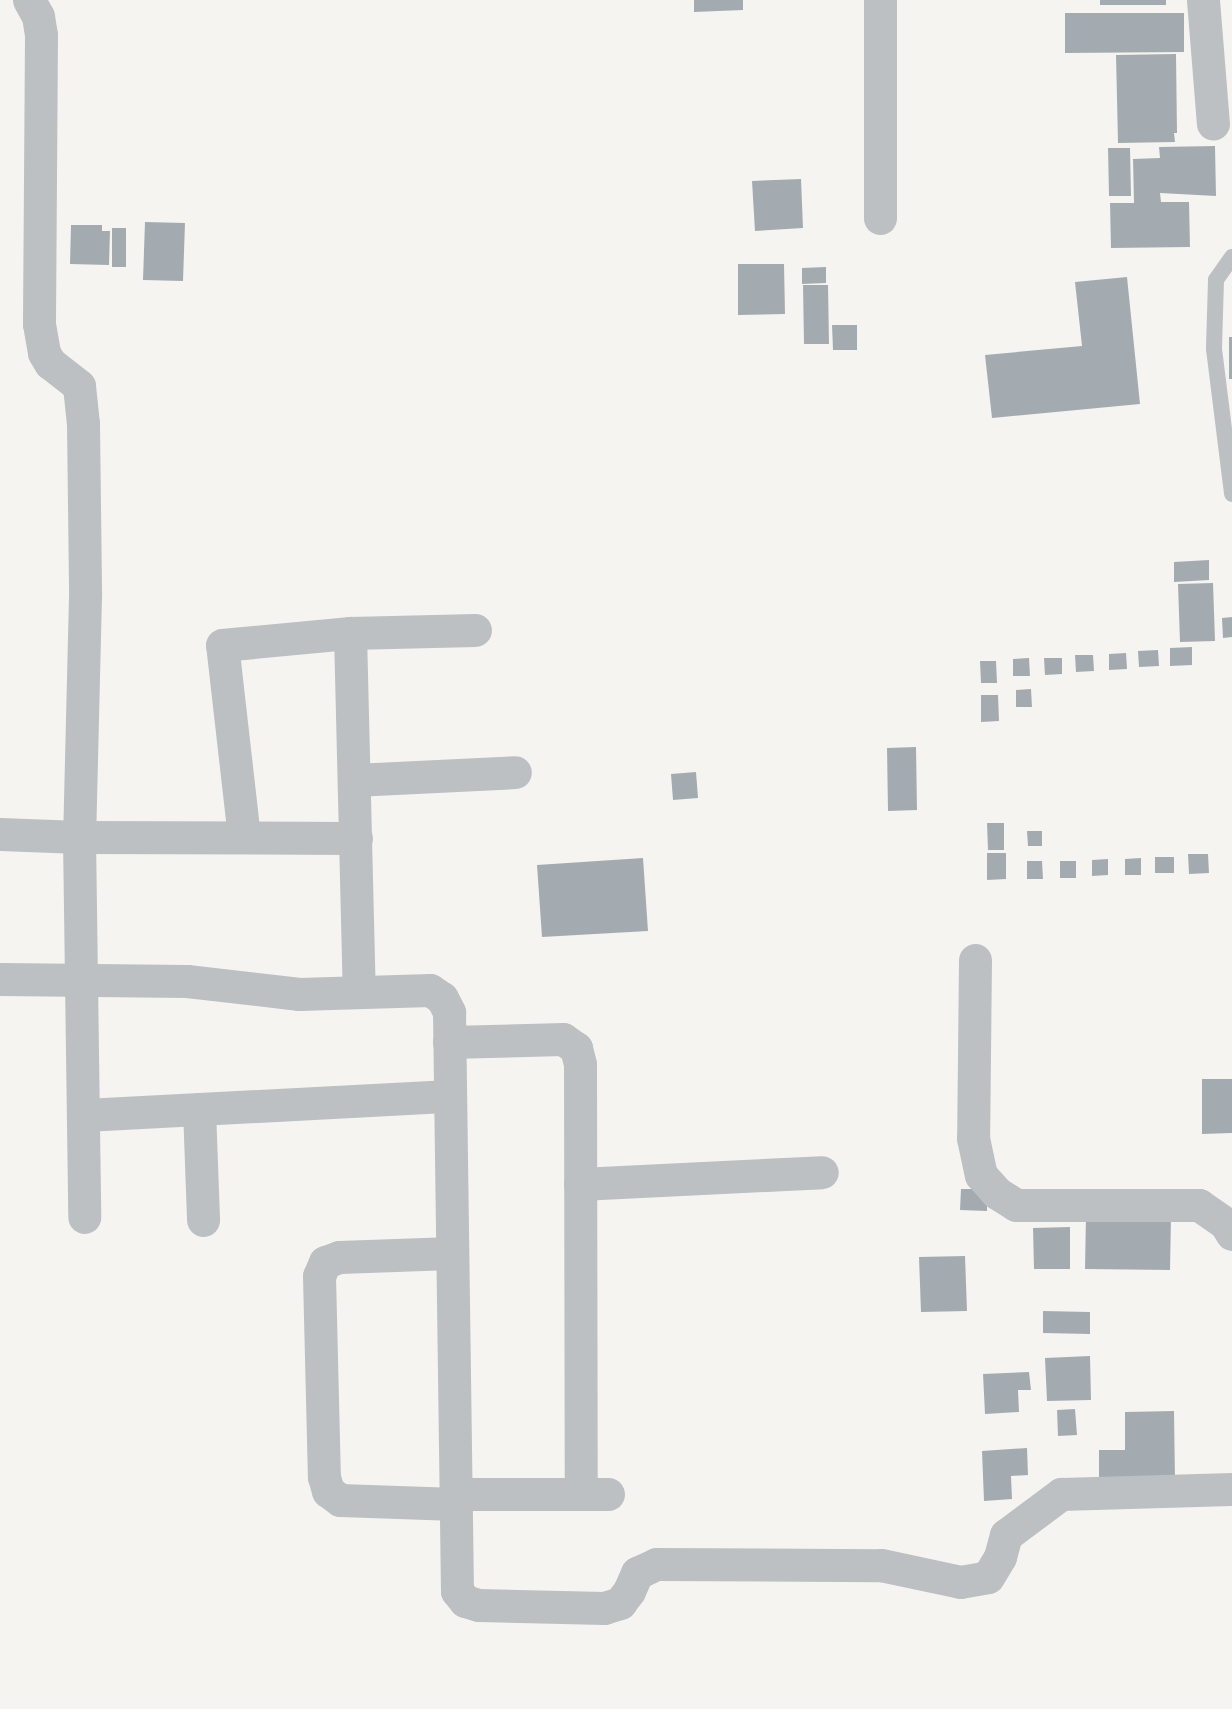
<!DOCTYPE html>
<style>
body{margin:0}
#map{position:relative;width:1232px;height:1709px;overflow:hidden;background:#f5f4f1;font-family:Jost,sans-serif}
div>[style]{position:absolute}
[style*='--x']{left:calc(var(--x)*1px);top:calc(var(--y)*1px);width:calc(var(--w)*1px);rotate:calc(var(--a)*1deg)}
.building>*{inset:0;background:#a4abb0}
.service>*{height:16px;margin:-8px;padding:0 8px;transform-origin:8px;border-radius:8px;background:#bcc0c3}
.minor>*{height:33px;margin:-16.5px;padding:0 16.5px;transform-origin:16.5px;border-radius:16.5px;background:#bcc0c3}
span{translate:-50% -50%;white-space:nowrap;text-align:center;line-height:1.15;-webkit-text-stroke:6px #fff;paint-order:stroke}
</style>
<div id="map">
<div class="building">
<i style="clip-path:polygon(694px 0,743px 0,743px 10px,694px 12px)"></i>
<i style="clip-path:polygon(1100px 0,1166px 0,1166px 5px,1100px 5px)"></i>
<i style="clip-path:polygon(1065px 13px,1184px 13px,1184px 52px,1065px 53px)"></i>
<i style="clip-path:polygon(1176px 54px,1177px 133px,1174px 133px,1175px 142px,1118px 143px,1116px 55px)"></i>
<i style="clip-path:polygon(1215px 146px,1216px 196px,1160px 193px,1161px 202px,1189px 202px,1190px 247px,1111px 248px,1110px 203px,1134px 203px,1133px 159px,1160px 158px,1159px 147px)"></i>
<i style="clip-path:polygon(1108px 148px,1130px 148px,1131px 196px,1109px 196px)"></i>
<i style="clip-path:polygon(801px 179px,803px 228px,755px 231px,752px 181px)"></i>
<i style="clip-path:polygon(145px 222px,185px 223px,183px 281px,143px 280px)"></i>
<i style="clip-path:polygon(71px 225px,102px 225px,102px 231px,110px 231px,109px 265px,70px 264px)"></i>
<i style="clip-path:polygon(112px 228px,126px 228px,126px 267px,112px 267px)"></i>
<i style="clip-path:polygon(738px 264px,784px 264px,785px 314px,738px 315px)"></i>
<i style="clip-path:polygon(826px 267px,826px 283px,802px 284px,802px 268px)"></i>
<i style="clip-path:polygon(1127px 277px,1140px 404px,992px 418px,985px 355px,1082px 346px,1075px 282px)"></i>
<i style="clip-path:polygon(803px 285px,828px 285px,829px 344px,804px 344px)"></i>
<i style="clip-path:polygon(832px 325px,857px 325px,857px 350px,833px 350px)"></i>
<i style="clip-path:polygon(1229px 337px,1232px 337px,1232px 379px,1229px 379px)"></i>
<i style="clip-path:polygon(1209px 560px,1209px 580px,1174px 582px,1174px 562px)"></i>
<i style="clip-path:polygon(1213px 583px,1215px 641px,1180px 642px,1178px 584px)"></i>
<i style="clip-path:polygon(1232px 617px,1232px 637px,1223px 638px,1222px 618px)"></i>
<i style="clip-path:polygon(1192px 647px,1192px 665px,1170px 666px,1170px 648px)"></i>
<i style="clip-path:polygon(1158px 650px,1159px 666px,1139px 667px,1138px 651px)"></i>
<i style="clip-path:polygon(1126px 653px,1127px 669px,1109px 670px,1109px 654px)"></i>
<i style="clip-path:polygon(1075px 655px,1093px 655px,1094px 671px,1076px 672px)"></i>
<i style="clip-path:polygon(1029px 658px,1030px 676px,1013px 676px,1013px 659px)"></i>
<i style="clip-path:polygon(1044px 658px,1062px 658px,1062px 674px,1045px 675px)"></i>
<i style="clip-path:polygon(980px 661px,996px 661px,997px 683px,981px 683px)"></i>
<i style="clip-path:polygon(1031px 689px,1032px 707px,1016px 707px,1016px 690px)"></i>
<i style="clip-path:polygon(981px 695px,998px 695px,999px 721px,981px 722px)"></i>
<i style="clip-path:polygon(916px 747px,917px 810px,888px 811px,887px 748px)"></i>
<i style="clip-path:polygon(696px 772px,698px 798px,673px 800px,671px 774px)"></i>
<i style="clip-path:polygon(987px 823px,1004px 823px,1004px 850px,988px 850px)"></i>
<i style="clip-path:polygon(1027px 831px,1042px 831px,1042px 846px,1028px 846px)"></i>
<i style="clip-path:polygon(987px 853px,1006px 853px,1006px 879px,987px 880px)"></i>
<i style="clip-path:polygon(1188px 854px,1208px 854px,1209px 873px,1189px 874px)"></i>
<i style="clip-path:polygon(1155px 857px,1174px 857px,1174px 873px,1155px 873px)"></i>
<i style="clip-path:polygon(643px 858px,648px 931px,542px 937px,537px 865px)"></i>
<i style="clip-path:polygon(1141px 858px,1141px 875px,1125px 875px,1125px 859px)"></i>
<i style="clip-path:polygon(1108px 859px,1108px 875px,1092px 876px,1092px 860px)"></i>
<i style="clip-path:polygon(1027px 861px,1042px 861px,1043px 879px,1027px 879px)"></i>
<i style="clip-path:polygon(1060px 861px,1076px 861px,1076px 878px,1060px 878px)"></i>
<i style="clip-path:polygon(1202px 1079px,1232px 1079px,1232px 1133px,1202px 1134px)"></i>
<i style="clip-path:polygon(961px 1189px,987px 1189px,987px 1211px,960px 1210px)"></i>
<i style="clip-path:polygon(1086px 1215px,1171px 1216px,1170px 1270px,1085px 1269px)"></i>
<i style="clip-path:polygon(1070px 1227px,1070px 1269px,1034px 1269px,1033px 1228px)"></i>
<i style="clip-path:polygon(965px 1256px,967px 1311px,921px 1312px,919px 1257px)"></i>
<i style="clip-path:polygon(1043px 1311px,1090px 1312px,1090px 1334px,1043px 1333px)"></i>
<i style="clip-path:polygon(1090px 1356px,1091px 1400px,1047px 1401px,1045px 1358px)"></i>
<i style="clip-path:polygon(1029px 1372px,1031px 1390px,1018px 1390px,1019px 1412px,985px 1414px,983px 1374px)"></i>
<i style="clip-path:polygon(1075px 1409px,1077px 1435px,1058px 1436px,1057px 1410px)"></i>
<i style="clip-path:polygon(1174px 1411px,1175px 1481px,1099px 1483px,1099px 1450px,1125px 1450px,1125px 1412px)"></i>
<i style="clip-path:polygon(1027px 1448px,1028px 1475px,1011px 1476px,1012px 1499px,984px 1501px,982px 1451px)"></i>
</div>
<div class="service">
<i style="--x:1232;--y:257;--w:28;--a:125"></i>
<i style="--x:1216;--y:280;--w:69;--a:91.7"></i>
<i style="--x:1214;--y:349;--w:146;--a:82.9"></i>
</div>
<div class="minor">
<i style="--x:29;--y:0;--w:18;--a:61"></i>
<i style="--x:38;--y:16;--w:19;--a:81"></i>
<i style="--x:41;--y:35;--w:289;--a:90.4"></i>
<i style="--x:39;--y:324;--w:29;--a:80"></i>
<i style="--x:44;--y:353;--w:12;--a:59"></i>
<i style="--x:50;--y:363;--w:37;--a:38"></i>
<i style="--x:79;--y:386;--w:37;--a:84"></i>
<i style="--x:83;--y:423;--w:173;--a:89.3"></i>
<i style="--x:85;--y:596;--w:241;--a:91.4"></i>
<i style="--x:79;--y:837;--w:380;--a:89.2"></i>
<i style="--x:880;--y:0;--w:218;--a:90"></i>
<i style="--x:1203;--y:0;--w:124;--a:85.4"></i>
<i style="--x:350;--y:633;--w:358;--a:88.6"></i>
<i style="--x:354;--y:780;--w:161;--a:-2.8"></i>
<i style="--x:0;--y:834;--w:79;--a:2.2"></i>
<i style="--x:79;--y:837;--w:277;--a:0.2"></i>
<i style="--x:244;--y:837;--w:193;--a:-96.5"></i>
<i style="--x:222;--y:645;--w:129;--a:-5.4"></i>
<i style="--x:350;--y:633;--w:125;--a:-1.4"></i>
<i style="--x:975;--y:960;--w:178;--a:90.6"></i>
<i style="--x:973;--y:1138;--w:38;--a:78"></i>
<i style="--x:981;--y:1175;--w:24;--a:48"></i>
<i style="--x:997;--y:1193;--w:22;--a:32"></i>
<i style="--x:1016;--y:1205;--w:183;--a:0"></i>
<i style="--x:1199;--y:1205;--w:32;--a:35"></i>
<i style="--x:1225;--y:1223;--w:13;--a:58"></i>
<i style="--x:0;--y:979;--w:187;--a:0.6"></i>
<i style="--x:187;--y:981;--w:113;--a:6.6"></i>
<i style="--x:299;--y:994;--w:131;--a:-1.7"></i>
<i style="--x:430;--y:990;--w:14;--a:34"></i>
<i style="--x:442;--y:998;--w:16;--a:63"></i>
<i style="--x:449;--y:1012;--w:579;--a:89.21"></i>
<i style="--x:457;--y:1591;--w:13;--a:51"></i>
<i style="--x:465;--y:1601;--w:14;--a:17"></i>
<i style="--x:478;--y:1605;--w:126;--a:1.4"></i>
<i style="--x:604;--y:1608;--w:17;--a:-17"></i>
<i style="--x:620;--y:1603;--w:15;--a:-53"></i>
<i style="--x:629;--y:1591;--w:20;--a:-66"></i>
<i style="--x:637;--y:1573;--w:21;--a:-25"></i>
<i style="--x:656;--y:1564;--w:225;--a:0.3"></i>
<i style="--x:881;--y:1565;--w:81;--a:12.1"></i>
<i style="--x:960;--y:1582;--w:28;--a:-10"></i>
<i style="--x:988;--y:1577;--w:23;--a:-59"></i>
<i style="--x:1000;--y:1557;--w:23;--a:-75"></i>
<i style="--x:1006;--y:1535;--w:69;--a:-36.7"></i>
<i style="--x:1061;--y:1494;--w:171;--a:-1.7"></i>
<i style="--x:449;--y:1042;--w:114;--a:-1.5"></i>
<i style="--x:563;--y:1039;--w:16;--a:35"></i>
<i style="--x:576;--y:1048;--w:16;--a:76"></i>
<i style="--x:580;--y:1064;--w:430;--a:89.9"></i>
<i style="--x:199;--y:1109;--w:111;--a:87.9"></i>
<i style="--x:85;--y:1115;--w:365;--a:-3"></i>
<i style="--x:580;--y:1184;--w:242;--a:-2.8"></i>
<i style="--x:452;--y:1253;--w:113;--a:178"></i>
<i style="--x:339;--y:1257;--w:15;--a:160"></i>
<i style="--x:325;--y:1262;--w:15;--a:113"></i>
<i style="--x:319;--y:1276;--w:201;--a:88.6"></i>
<i style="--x:324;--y:1477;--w:15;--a:74"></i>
<i style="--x:328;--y:1491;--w:15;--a:37"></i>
<i style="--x:340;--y:1500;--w:116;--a:2"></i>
<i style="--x:455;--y:1494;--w:153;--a:0"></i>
</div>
</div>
